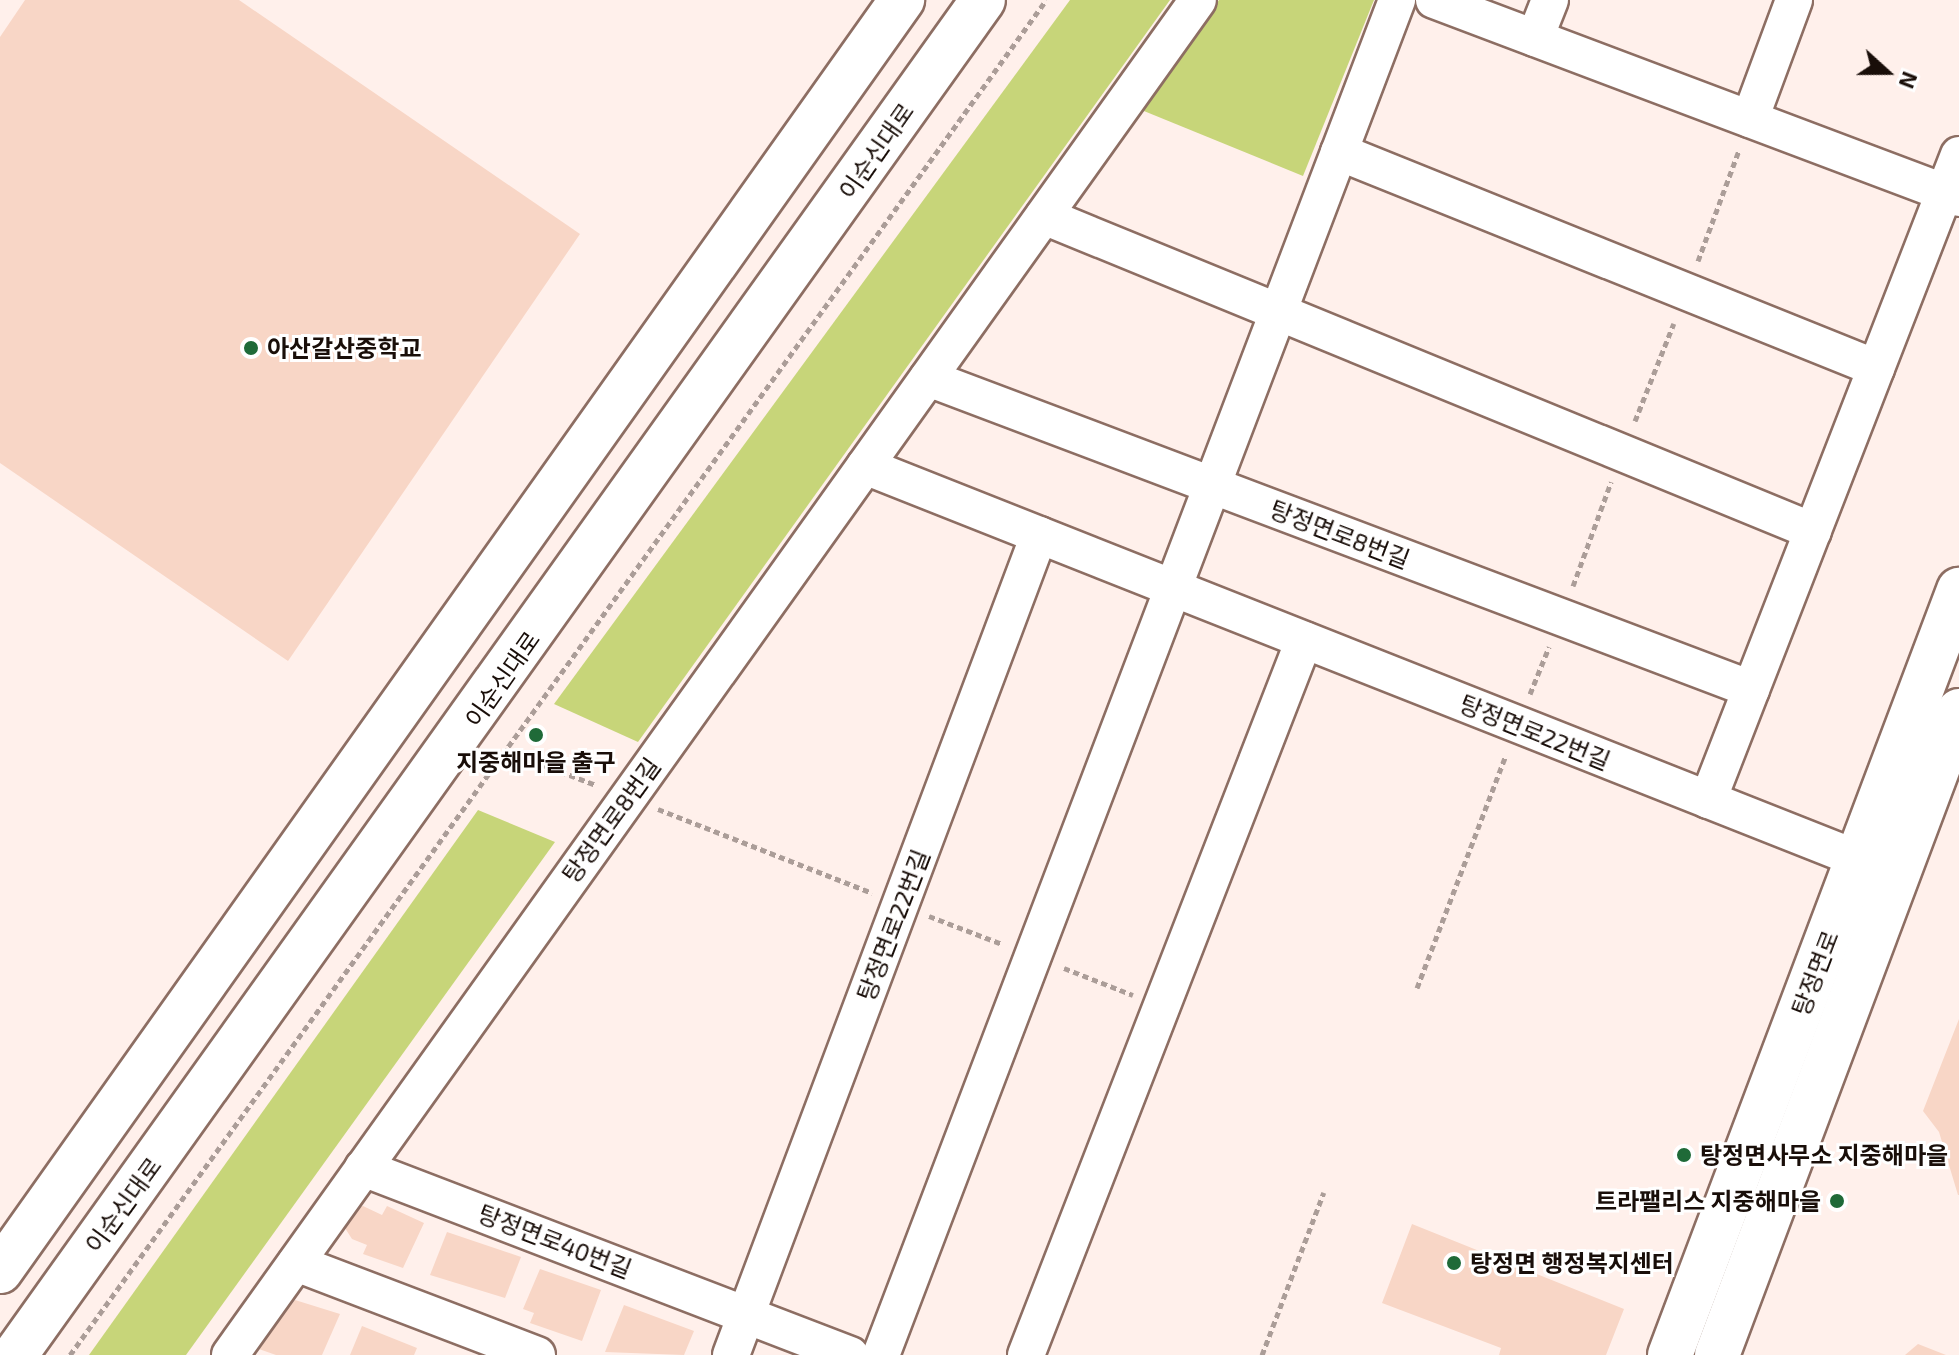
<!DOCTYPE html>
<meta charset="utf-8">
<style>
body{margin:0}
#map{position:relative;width:1959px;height:1355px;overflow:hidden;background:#fff0eb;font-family:"Exo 2","Noto Sans KR",sans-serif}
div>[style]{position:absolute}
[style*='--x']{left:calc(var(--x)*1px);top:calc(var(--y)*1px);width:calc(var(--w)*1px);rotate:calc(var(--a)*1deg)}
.green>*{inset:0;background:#c7d579}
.building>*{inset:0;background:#f8d6c6}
.path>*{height:5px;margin-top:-2.5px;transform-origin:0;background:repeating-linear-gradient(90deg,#ab9d98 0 6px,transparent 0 10px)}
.roads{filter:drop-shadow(2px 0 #8d6e63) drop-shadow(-2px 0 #8d6e63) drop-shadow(0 2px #8d6e63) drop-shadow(0 -2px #8d6e63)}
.street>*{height:36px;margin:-18px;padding:0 18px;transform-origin:18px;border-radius:18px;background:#fff}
.secondary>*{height:44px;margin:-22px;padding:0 22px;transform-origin:22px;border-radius:22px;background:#fff}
.dots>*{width:22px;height:22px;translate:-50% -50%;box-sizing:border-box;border:4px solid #fff;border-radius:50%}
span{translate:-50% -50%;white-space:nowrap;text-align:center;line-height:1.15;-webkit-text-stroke:6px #fff;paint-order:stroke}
.street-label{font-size:24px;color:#190e09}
.poi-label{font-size:24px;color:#190e09;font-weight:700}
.left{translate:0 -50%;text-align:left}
.right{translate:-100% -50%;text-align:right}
.north{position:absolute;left:1847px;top:32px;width:80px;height:80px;-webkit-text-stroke:6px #fff;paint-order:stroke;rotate:111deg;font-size:22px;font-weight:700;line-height:32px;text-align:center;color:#190e09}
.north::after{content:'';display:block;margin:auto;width:28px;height:36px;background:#190e09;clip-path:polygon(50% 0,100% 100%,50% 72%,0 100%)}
</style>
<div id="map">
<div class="green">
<i style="clip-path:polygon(1070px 0,1170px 0,638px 742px,554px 704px)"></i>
<i style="clip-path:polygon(1219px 0,1374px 0,1303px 176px,1139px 109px)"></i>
<i style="clip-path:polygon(478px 810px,555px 842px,186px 1355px,89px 1355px)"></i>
</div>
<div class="building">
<i style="clip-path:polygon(25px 0,239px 0,580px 234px,288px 661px,0 463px,0 37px)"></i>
<i style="clip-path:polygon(1959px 1019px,1959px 1195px,1958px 1195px,1939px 1132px,1923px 1111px)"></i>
<i style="clip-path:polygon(363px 1206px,382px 1215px,387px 1206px,424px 1223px,403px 1268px,363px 1254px,367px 1245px,352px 1239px,343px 1225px,347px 1212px)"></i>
<i style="clip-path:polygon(1412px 1224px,1624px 1309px,1606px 1355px,1499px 1355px,1501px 1348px,1382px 1303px)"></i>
<i style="clip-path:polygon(447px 1232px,521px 1257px,505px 1298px,430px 1275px)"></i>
<i style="clip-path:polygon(540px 1269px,601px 1290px,582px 1341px,530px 1323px,534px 1313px,523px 1309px)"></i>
<i style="clip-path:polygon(295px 1300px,340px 1314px,322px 1355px,276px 1355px,256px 1348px)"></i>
<i style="clip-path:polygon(624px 1305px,694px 1331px,684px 1355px,605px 1352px)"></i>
<i style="clip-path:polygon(362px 1326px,417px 1348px,414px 1355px,350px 1355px)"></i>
<i style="clip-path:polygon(1918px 1344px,1946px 1355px,1905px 1355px)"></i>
</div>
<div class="path">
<i style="--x:1698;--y:261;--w:118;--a:-69.7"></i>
<i style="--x:1635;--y:421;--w:105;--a:-68.3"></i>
<i style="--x:1573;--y:586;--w:111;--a:-69.9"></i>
<i style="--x:1530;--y:694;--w:51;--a:-68"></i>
<i style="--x:504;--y:750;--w:98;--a:20.8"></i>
<i style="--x:658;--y:809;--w:230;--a:21.4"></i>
<i style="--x:929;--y:916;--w:78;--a:21"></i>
<i style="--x:1064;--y:968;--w:74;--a:21.4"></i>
<i style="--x:1417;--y:988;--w:249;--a:-69.1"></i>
<i style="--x:70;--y:1355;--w:1670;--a:-54.23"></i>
<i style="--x:1262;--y:1355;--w:174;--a:-69.2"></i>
</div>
<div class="roads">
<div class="street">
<i style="--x:1434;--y:0;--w:561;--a:20.66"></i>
<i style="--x:1535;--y:38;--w:41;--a:-68.5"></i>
<i style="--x:1750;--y:119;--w:127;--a:-69.7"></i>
<i style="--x:1339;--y:152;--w:579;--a:21.91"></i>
<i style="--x:1044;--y:216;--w:831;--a:22.28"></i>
<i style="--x:928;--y:378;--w:880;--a:20.7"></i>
<i style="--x:865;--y:466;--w:1093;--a:21.59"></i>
<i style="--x:1708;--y:800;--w:692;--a:-68.74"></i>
<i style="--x:363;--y:1168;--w:522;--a:21.01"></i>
<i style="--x:296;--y:1263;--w:258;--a:20.9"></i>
<i style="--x:230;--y:1355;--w:1665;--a:-54.46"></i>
<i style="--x:731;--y:1355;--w:876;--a:-69.41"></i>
<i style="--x:881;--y:1355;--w:1450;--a:-69.15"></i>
<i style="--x:1026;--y:1355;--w:767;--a:-68.75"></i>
</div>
<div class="secondary">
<i style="--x:0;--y:1271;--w:1559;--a:-54.64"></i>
<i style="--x:15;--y:1355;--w:1665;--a:-54.46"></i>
<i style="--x:1670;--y:1355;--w:818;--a:-69.3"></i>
<i style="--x:1717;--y:1355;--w:688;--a:-69.4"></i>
</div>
</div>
<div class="dots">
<i style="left:251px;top:348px;background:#1f6a38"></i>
<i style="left:536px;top:735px;background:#1f6a38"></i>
<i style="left:1684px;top:1155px;background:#1f6a38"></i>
<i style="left:1837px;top:1201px;background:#1f6a38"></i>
<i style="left:1454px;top:1263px;background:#1f6a38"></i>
</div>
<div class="street-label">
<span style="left:876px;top:151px;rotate:-55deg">이순신대로</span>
<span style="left:1340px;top:534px;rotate:21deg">탕정면로8번길</span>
<span style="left:502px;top:679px;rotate:-55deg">이순신대로</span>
<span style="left:1535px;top:732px;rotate:22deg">탕정면로22번길</span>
<span style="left:611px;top:820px;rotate:-54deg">탕정면로8번길</span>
<span style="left:893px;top:925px;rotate:-69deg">탕정면로22번길</span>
<span style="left:1815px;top:973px;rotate:-69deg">탕정면로</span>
<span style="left:123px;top:1205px;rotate:-54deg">이순신대로</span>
<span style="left:555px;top:1241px;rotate:21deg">탕정면로40번길</span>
</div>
<div class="poi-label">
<span class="left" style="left:267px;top:348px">아산갈산중학교</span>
<span style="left:536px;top:762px">지중해마을 출구</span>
<span class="left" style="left:1700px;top:1155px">탕정면사무소 지중해마을</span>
<span class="right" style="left:1821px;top:1201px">트라팰리스 지중해마을</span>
<span class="left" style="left:1470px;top:1263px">탕정면 행정복지센터</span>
</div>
<div class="north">N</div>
</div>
